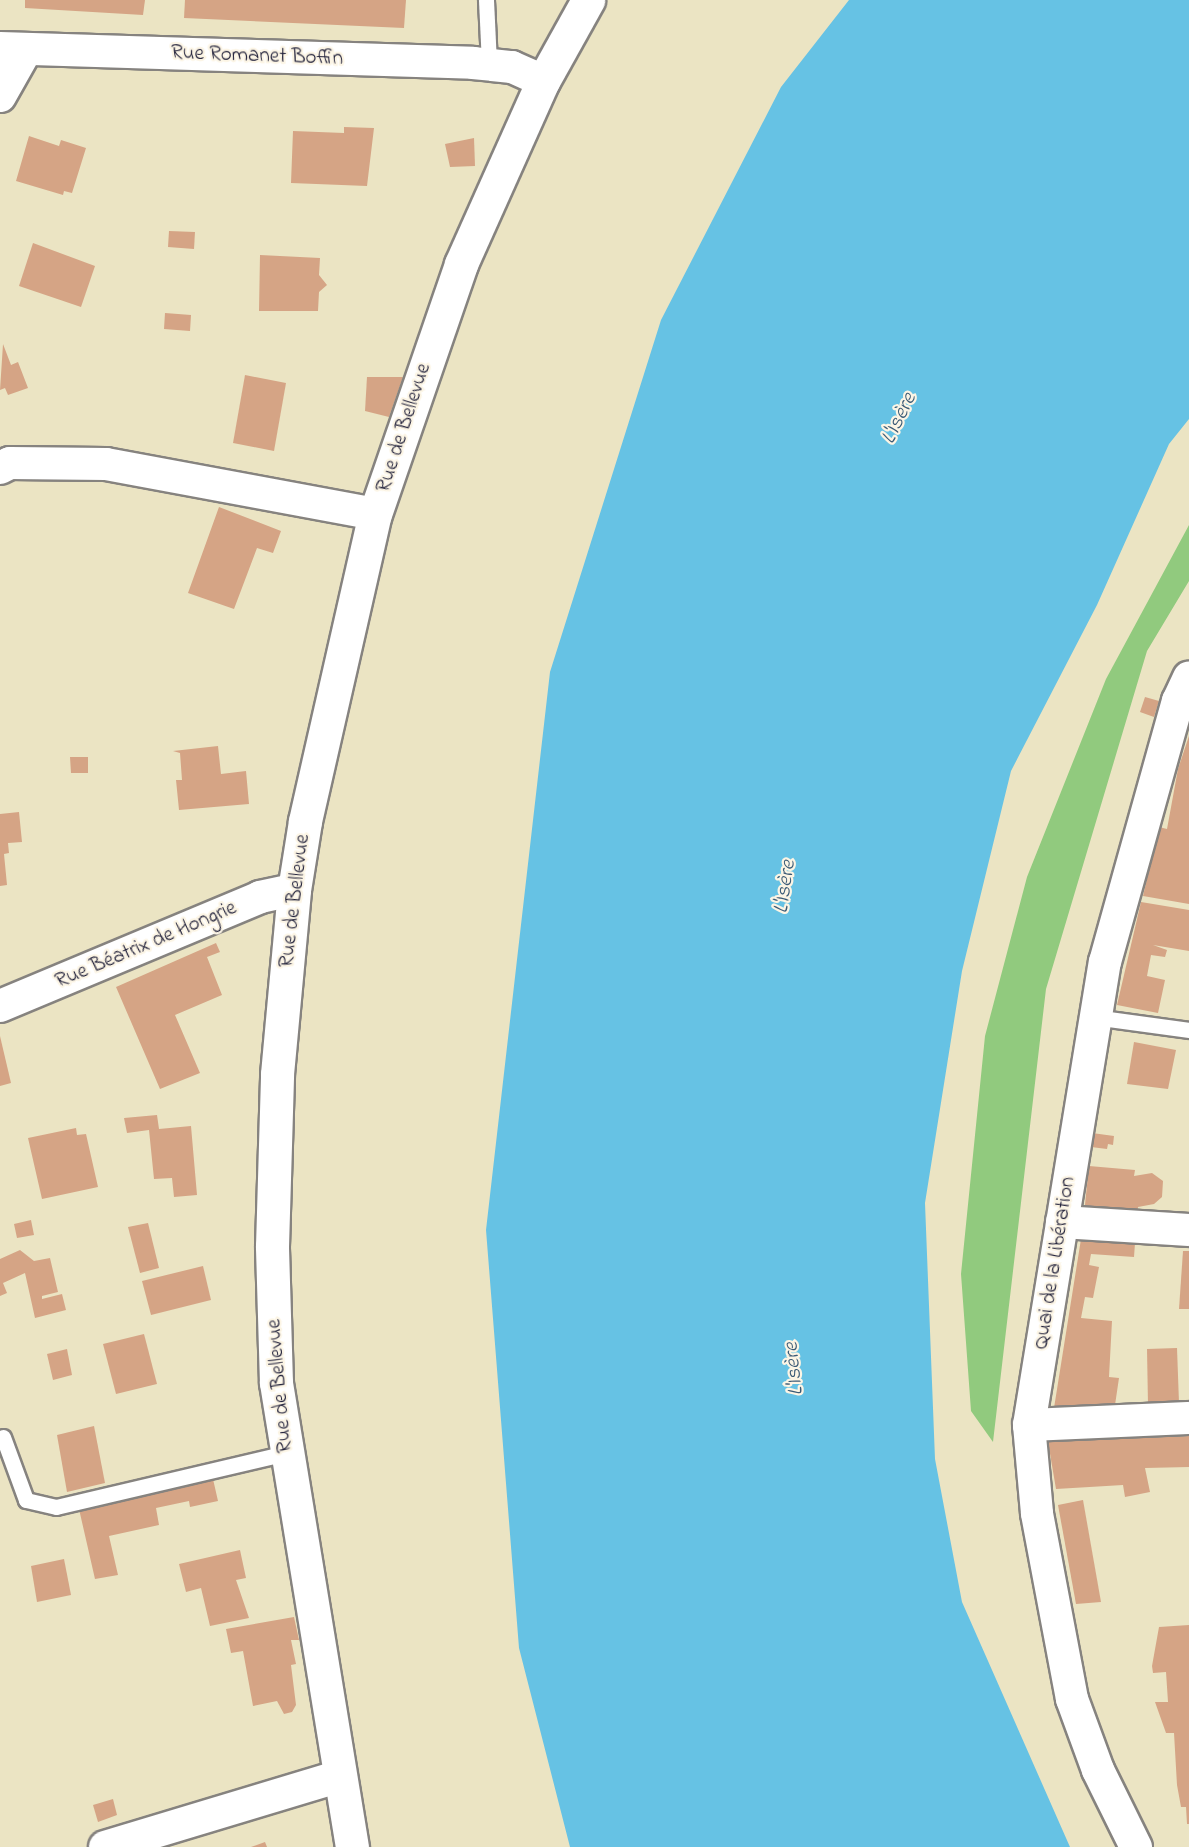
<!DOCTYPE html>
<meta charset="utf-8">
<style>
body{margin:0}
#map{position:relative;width:1189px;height:1847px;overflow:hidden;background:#ebe4c3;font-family:"Indie Flower",sans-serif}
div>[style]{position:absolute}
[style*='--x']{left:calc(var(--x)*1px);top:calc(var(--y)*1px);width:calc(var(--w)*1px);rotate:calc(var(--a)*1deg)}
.green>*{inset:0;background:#91ca7e}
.water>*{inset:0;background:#66c2e4}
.building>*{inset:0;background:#d5a485}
.roads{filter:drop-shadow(2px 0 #86837f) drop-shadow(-2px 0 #86837f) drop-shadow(0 2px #86837f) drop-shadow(0 -2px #86837f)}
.service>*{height:15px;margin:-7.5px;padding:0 7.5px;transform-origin:7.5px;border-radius:7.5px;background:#fff}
.minor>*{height:32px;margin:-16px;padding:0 16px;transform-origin:16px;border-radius:16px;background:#fff}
.tertiary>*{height:33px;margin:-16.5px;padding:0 16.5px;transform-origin:16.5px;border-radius:16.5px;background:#fff}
span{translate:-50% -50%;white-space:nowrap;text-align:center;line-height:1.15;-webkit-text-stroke:4.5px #fcf5e5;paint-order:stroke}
.street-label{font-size:21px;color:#22223b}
.water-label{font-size:22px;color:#3a5a76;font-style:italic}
</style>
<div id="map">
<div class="green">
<i style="clip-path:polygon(1189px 525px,1189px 581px,1147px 651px,1046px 989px,993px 1442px,971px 1411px,961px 1274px,985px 1036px,1027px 877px,1106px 679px)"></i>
</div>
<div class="water">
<i style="clip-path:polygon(849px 0,1189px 0,1189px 419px,1169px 444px,1097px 605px,1011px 771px,962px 971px,925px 1203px,935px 1459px,962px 1602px,1070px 1847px,570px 1847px,519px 1648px,486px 1230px,550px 672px,661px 320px,781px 87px)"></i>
</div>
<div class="building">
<i style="clip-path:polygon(25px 0,145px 0,143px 15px,25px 8px)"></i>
<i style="clip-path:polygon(185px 0,406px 0,404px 28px,184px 18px)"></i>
<i style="clip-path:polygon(344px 127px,374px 128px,367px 186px,291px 183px,293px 131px,344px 133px)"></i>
<i style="clip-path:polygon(29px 136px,59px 146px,61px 140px,86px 148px,72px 193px,64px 191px,63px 195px,16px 181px)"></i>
<i style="clip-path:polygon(474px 138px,475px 166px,450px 167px,445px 144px)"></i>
<i style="clip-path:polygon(169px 231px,195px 232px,194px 249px,168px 247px)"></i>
<i style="clip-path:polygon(33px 243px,95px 266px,81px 307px,19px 286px)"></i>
<i style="clip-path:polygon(260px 255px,320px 258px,319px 275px,327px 285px,319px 292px,318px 311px,259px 311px)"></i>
<i style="clip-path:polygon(165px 313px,191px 315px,190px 331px,164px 329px)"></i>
<i style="clip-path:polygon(3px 344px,11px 365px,18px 362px,28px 388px,8px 395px,5px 388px,0 390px)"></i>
<i style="clip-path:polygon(245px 375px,286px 383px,274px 451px,233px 443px)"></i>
<i style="clip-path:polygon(367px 377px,403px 377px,389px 417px,365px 411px)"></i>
<i style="clip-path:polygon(219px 507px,281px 531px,273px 553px,257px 548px,234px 609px,188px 593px)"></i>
<i style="clip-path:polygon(1145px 697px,1159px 701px,1154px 717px,1140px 712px)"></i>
<i style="clip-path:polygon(1189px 736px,1189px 904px,1143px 896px,1159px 827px,1167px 829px,1178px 769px)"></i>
<i style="clip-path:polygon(218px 746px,221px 774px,246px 771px,249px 804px,179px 810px,176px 780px,182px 780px,180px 753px,173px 751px)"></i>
<i style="clip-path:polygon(70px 757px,88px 757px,88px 773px,71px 773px)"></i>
<i style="clip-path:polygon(19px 812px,22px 842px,8px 843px,9px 853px,4px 854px,7px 885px,0 886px,0 814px)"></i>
<i style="clip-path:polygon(1141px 902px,1189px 910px,1189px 951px,1153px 945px,1167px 950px,1165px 957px,1151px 955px,1147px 976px,1165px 980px,1158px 1013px,1117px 1005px)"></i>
<i style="clip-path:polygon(216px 943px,220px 952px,207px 957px,222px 995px,175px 1015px,200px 1073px,160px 1089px,116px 987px)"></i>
<i style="clip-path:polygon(0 1036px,11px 1083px,0 1086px)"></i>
<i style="clip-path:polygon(1134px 1042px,1176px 1050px,1168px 1089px,1127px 1084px)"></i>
<i style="clip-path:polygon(157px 1115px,159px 1129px,191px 1126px,197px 1195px,174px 1197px,172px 1178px,154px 1179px,149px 1130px,127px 1133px,124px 1118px)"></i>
<i style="clip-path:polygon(76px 1128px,77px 1135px,86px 1134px,98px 1187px,42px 1199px,28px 1138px)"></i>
<i style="clip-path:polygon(1092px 1133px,1114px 1136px,1113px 1145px,1108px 1144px,1107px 1149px,1091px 1147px)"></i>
<i style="clip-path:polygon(1089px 1166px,1135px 1170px,1134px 1176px,1152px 1173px,1163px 1181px,1162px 1197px,1154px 1204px,1138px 1207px,1137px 1218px,1084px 1214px)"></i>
<i style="clip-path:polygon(31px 1220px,34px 1235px,17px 1238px,14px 1224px)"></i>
<i style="clip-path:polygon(148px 1223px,159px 1268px,140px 1273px,128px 1227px)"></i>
<i style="clip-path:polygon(1081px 1239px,1135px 1243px,1134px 1257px,1091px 1254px,1089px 1265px,1099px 1267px,1093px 1298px,1085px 1297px,1081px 1318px,1112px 1321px,1109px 1377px,1119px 1378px,1115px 1405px,1054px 1408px)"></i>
<i style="clip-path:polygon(20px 1250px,34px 1261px,50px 1258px,58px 1292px,42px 1296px,42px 1299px,62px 1294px,66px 1310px,35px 1318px,25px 1273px,3px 1283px,7px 1293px,0 1296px,0 1259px)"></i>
<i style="clip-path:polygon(1183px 1251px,1189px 1251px,1189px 1309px,1179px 1309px)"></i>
<i style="clip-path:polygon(203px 1266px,211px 1300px,151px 1315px,142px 1281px)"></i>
<i style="clip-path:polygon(144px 1334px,157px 1384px,116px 1394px,103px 1344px)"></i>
<i style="clip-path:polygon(1177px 1348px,1179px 1403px,1148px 1405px,1147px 1349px)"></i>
<i style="clip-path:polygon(67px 1349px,72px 1375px,53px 1380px,47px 1354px)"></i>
<i style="clip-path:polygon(94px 1426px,105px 1483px,67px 1492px,57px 1435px)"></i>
<i style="clip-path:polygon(1189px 1436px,1189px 1467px,1145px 1468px,1150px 1492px,1125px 1497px,1123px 1485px,1056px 1489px,1048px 1442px)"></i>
<i style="clip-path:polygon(213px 1479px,218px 1501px,190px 1507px,189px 1501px,156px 1508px,159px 1525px,109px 1536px,118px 1575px,95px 1579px,79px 1509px)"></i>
<i style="clip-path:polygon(1083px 1500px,1101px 1602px,1076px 1604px,1058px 1505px)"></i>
<i style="clip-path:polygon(240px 1550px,246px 1578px,236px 1580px,249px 1618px,210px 1626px,201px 1588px,186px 1592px,179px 1564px)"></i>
<i style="clip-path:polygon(64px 1559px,71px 1595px,37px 1602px,31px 1566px)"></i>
<i style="clip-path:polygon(294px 1617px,299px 1640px,291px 1640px,296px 1664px,291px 1665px,296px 1705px,292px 1712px,284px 1714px,277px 1701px,253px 1706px,243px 1651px,231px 1653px,226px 1629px)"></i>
<i style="clip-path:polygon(1189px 1625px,1189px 1824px,1187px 1824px,1186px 1807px,1181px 1807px,1177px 1785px,1174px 1733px,1166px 1733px,1155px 1702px,1168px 1702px,1166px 1672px,1153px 1673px,1152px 1666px,1159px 1627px)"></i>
<i style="clip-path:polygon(113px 1799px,117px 1815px,98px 1822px,93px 1805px)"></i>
<i style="clip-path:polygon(265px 1842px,267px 1847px,251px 1847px)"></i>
</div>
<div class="roads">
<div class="service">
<i style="--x:486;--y:0;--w:64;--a:87.3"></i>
<i style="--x:1094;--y:1017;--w:96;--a:7.8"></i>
<i style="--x:3;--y:1437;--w:67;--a:69.9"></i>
<i style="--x:26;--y:1500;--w:31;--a:13"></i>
<i style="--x:56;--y:1507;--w:236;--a:-13.2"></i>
</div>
<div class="minor">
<i style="--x:0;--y:48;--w:473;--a:1.8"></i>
<i style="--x:473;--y:63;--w:39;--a:6"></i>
<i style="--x:512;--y:67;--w:34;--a:24"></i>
<i style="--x:0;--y:96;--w:53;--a:-60.5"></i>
<i style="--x:0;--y:468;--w:11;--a:-27"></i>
<i style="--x:10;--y:463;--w:96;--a:0.6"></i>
<i style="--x:106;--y:464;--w:274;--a:10.5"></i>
<i style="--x:0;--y:1006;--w:282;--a:-22.7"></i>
<i style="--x:260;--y:897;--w:35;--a:-12"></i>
<i style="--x:1062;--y:1222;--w:127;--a:3.6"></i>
<i style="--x:1029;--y:1425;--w:160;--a:-2.5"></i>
<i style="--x:105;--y:1847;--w:245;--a:-16.8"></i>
<i style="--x:1136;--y:1847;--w:86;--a:-116.3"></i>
<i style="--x:1098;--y:1770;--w:76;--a:-110.1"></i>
<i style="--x:1072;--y:1699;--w:189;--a:-100.7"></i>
<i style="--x:1037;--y:1513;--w:88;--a:-95.2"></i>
<i style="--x:1029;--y:1425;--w:469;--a:-80.7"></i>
<i style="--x:1105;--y:962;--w:271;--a:-74.4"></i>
<i style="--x:1178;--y:701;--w:26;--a:-65"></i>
</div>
<div class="tertiary">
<i style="--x:352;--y:1847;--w:470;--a:-99.3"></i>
<i style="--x:276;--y:1383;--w:137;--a:-91.7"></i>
<i style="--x:272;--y:1246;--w:172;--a:-88.3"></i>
<i style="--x:277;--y:1074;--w:185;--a:-84.7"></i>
<i style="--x:294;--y:890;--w:70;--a:-80.9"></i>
<i style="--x:305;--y:821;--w:315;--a:-77.2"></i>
<i style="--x:375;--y:514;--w:264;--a:-71"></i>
<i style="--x:461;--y:264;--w:201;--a:-65.9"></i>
<i style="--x:543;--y:81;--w:93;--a:-60.9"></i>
</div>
</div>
<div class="street-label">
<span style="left:257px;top:56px;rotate:2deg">Rue Romanet Boffin</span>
<span style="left:404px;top:428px;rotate:-72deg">Rue de Bellevue</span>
<span style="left:295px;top:901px;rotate:-83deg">Rue de Bellevue</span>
<span style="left:146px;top:945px;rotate:-23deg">Rue Béatrix de Hongrie</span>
<span style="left:1055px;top:1263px;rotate:-81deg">Quai de la Libération</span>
<span style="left:280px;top:1386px;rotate:-95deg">Rue de Bellevue</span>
</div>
<div class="water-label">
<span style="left:900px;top:419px;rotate:-64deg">L'Isère</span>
<span style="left:786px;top:887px;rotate:-82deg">L'Isère</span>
<span style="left:795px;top:1369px;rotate:-96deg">L'Isère</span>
</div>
</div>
